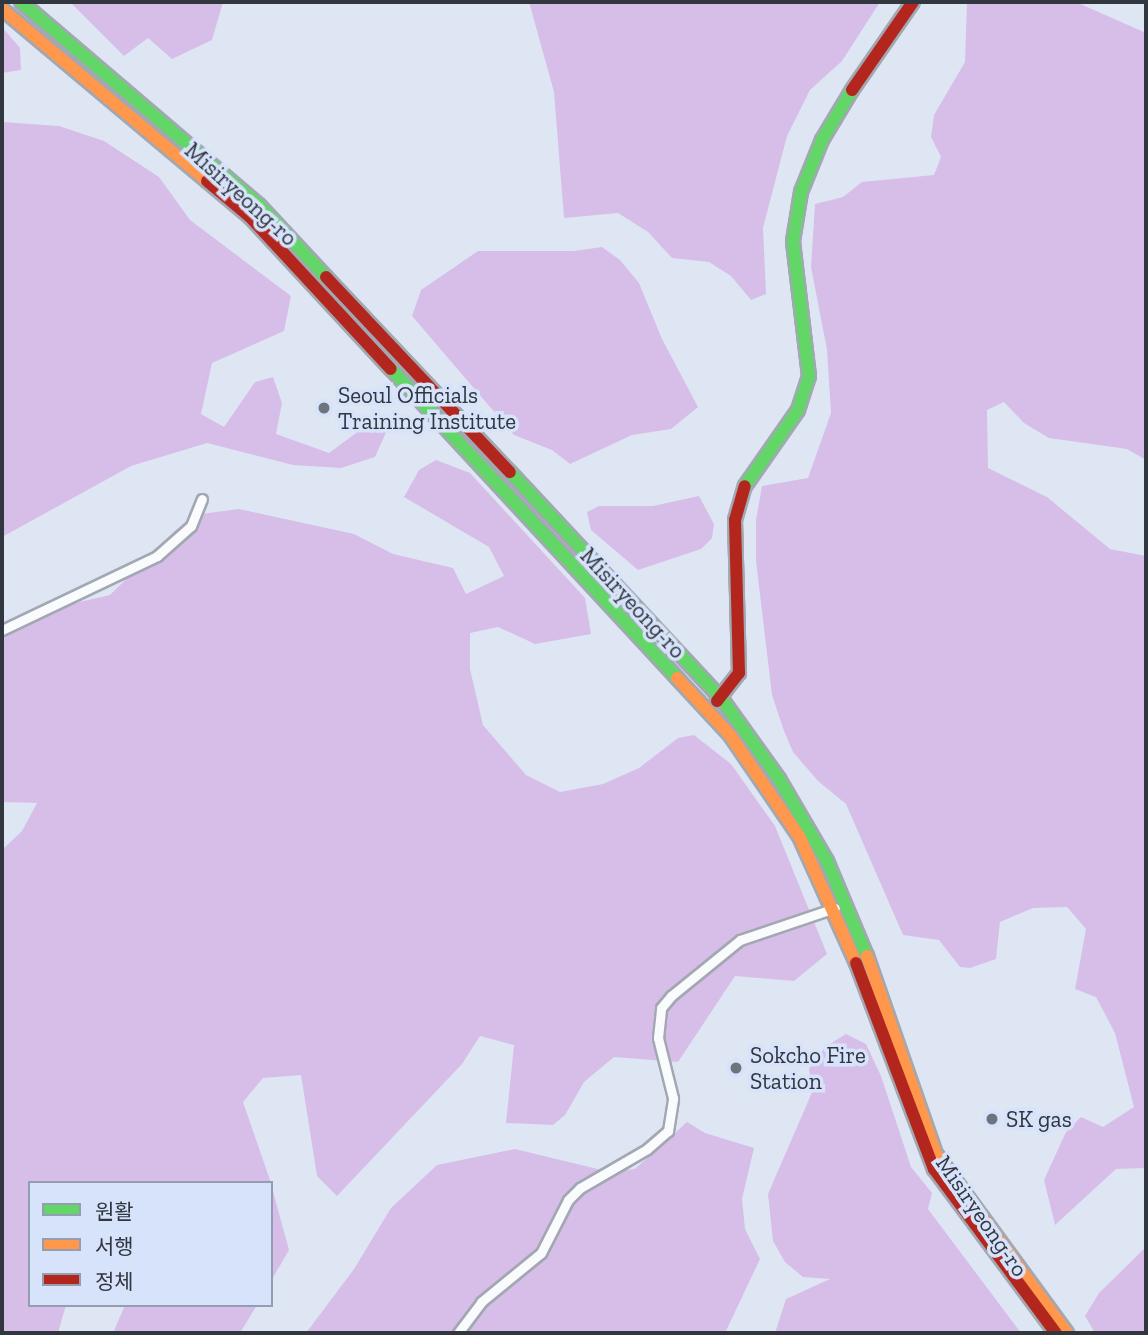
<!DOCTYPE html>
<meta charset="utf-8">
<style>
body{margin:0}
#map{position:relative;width:1148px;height:1335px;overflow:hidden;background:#dfe6f3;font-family:"Zilla Slab","Noto Sans KR",serif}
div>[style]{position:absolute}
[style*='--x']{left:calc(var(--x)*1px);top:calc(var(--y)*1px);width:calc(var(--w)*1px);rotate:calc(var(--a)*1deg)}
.forest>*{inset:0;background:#d7bee8}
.roads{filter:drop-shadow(2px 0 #a2a8b2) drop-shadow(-2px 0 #a2a8b2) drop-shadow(0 2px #a2a8b2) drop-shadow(0 -2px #a2a8b2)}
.street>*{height:9px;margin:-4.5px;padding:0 4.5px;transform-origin:4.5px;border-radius:4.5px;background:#fafbfd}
.fast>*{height:12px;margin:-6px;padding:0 6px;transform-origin:6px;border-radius:6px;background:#63d668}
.slow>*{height:12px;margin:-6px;padding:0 6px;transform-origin:6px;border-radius:6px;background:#ff974d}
.jam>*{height:12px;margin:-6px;padding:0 6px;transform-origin:6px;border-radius:6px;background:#b3261e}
.dots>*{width:19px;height:19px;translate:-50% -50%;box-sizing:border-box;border:4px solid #d7e3fb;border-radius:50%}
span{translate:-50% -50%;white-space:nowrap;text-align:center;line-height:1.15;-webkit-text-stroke:7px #d7e3fb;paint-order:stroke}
.street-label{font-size:23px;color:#31363f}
.poi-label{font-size:23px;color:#31363f}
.left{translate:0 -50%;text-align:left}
.frame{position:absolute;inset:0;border:4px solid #31363f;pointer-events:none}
.legend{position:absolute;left:28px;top:1181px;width:245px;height:126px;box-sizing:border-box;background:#d7e3fb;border:2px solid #959eb0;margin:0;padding:9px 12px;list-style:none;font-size:21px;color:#31363f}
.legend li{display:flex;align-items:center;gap:14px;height:35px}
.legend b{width:35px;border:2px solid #959eb0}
</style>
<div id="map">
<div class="forest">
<i style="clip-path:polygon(70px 2px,223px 2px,212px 40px,172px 59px,148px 38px,124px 56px)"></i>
<i style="clip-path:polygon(529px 2px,880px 2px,842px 61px,810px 90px,787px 136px,763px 228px,766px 294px,751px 300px,731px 276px,709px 262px,672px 258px,648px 232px,618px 213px,564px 218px,554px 92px)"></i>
<i style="clip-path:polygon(967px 2px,1076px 2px,1146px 33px,1146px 460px,1127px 449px,1049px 438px,1024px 423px,1004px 402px,987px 410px,988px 468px,1047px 497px,1110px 549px,1146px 556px,1146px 1168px,1116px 1169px,1055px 1225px,1044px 1180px,1066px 1132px,1081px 1117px,1103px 1127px,1134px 1107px,1115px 1033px,1096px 997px,1075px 989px,1086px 929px,1067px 907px,1033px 908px,1000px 922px,996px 959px,970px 968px,960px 967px,939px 940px,903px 935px,846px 804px,818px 781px,793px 752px,784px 731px,772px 695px,756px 561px,756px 520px,762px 486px,808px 478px,831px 413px,827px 350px,811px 267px,815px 204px,843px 197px,862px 182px,934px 175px,941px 157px,931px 137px,934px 115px,965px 62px)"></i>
<i style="clip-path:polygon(2px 27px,20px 48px,21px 70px,2px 73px)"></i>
<i style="clip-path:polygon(2px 122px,59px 126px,104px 141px,159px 177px,190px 220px,291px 296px,284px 331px,212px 363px,201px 414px,224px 427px,255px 382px,273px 377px,282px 403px,276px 434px,329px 453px,375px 419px,389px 426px,375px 457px,341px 468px,293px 465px,207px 443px,131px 466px,2px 537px)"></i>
<i style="clip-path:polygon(602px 247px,620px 260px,639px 283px,662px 339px,698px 407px,671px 429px,632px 435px,570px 464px,552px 450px,514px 435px,412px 316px,421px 290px,478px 251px,574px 251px)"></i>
<i style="clip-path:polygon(436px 460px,470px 473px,585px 598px,591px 634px,535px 644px,498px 627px,470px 633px,470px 669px,483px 725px,526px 775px,560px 792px,603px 784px,639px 768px,678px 738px,694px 735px,731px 764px,775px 826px,827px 954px,794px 981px,735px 976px,678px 1062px,614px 1057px,584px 1082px,565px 1115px,553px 1125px,506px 1123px,514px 1045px,480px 1036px,462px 1064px,337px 1196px,317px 1176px,301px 1075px,263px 1078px,243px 1102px,271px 1183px,30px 1183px,30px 1305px,66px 1305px,58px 1333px,2px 1333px,2px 850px,22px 831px,37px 803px,2px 802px,2px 634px,62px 606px,110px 595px,177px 529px,201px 514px,239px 509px,354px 534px,393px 554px,453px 568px,466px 594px,504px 576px,489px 547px,404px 497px,419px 470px)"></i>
<i style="clip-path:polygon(699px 496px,714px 524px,712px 538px,701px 549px,638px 570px,591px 530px,587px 512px,599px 506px,653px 506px)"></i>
<i style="clip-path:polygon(846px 1034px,866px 1044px,881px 1076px,911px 1167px,932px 1193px,928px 1209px,1021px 1333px,775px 1333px,786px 1299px,830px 1279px,803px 1277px,785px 1262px,773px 1241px,768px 1194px,813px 1090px,809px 1069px,825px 1047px)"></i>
<i style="clip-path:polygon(687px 1122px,705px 1133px,754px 1148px,742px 1199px,745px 1229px,760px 1259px,725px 1333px,306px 1333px,354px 1269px,391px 1208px,437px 1165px,515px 1149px,610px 1172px,635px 1169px)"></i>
<i style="clip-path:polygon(271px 1184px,289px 1250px,271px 1281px)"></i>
<i style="clip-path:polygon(1146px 1247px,1146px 1328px,1141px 1333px,1095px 1333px,1085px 1316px,1099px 1293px)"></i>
<i style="clip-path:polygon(125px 1305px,257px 1305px,240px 1333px,113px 1333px)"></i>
</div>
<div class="roads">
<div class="street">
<i style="--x:2;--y:630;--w:172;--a:-25.5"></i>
<i style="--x:157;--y:556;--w:45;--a:-41.4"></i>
<i style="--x:191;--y:526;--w:29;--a:-68"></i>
<i style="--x:458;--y:1333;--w:39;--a:-53"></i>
<i style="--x:481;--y:1302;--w:77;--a:-39.2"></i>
<i style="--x:541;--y:1253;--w:59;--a:-63"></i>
<i style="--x:568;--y:1200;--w:17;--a:-45"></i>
<i style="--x:580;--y:1188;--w:78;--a:-30.2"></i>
<i style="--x:647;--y:1149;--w:28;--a:-41"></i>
<i style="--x:668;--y:1131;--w:33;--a:-81"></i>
<i style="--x:673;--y:1098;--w:62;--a:-104"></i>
<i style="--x:658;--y:1038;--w:30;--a:-84"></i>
<i style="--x:661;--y:1008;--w:16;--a:-50"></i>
<i style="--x:671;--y:996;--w:89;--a:-39.1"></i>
<i style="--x:740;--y:940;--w:100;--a:-18.6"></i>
</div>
<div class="fast">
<i style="--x:21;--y:2;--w:314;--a:40.5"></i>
<i style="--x:260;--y:206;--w:97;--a:47.1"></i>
<i style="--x:391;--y:369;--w:421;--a:47.2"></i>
<i style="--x:510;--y:472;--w:309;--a:47"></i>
<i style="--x:721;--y:698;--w:100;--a:54.4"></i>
<i style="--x:779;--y:779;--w:95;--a:59.7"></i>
<i style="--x:827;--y:861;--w:103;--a:67.2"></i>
<i style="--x:745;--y:486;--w:93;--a:-55.1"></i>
<i style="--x:798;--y:410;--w:36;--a:-72"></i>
<i style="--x:809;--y:376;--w:136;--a:-96.8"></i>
<i style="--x:793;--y:241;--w:50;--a:-80.7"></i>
<i style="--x:801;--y:192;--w:56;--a:-68"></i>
<i style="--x:822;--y:140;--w:58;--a:-59"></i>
</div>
<div class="slow">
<i style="--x:2;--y:9;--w:268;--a:40"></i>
<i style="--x:677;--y:678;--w:78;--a:47.1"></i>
<i style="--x:730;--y:735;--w:122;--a:55.7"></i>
<i style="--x:799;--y:836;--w:139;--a:65.8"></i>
<i style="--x:867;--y:956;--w:210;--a:70.8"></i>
<i style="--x:936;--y:1154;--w:222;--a:53.8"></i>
</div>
<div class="jam">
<i style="--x:852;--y:90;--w:107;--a:-55.3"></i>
<i style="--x:207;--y:181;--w:56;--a:39.9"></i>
<i style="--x:250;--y:217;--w:207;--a:47.2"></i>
<i style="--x:326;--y:277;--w:268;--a:46.7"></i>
<i style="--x:717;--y:701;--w:36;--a:-52"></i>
<i style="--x:739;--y:673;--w:153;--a:-91.5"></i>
<i style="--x:735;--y:520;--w:35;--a:-74"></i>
<i style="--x:856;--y:963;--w:220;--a:69.3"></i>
<i style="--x:934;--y:1169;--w:204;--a:53.4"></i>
</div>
</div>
<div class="dots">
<i style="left:324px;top:408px;background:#6e747e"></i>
<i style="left:736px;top:1068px;background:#6e747e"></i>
<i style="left:992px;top:1119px;background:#6e747e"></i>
</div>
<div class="street-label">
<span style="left:241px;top:194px;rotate:42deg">Misiryeong-ro</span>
<span style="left:633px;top:603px;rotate:47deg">Misiryeong-ro</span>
<span style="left:982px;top:1216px;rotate:55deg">Misiryeong-ro</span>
</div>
<div class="poi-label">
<span class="left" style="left:338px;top:408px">Seoul Officials<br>Training Institute</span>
<span class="left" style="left:750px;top:1068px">Sokcho Fire<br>Station</span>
<span class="left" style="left:1006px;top:1119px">SK gas</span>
</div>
<div class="frame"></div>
<ul class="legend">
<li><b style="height:9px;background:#63d668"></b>원활</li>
<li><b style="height:9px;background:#ff974d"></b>서행</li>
<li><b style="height:9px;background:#b3261e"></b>정체</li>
</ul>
</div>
